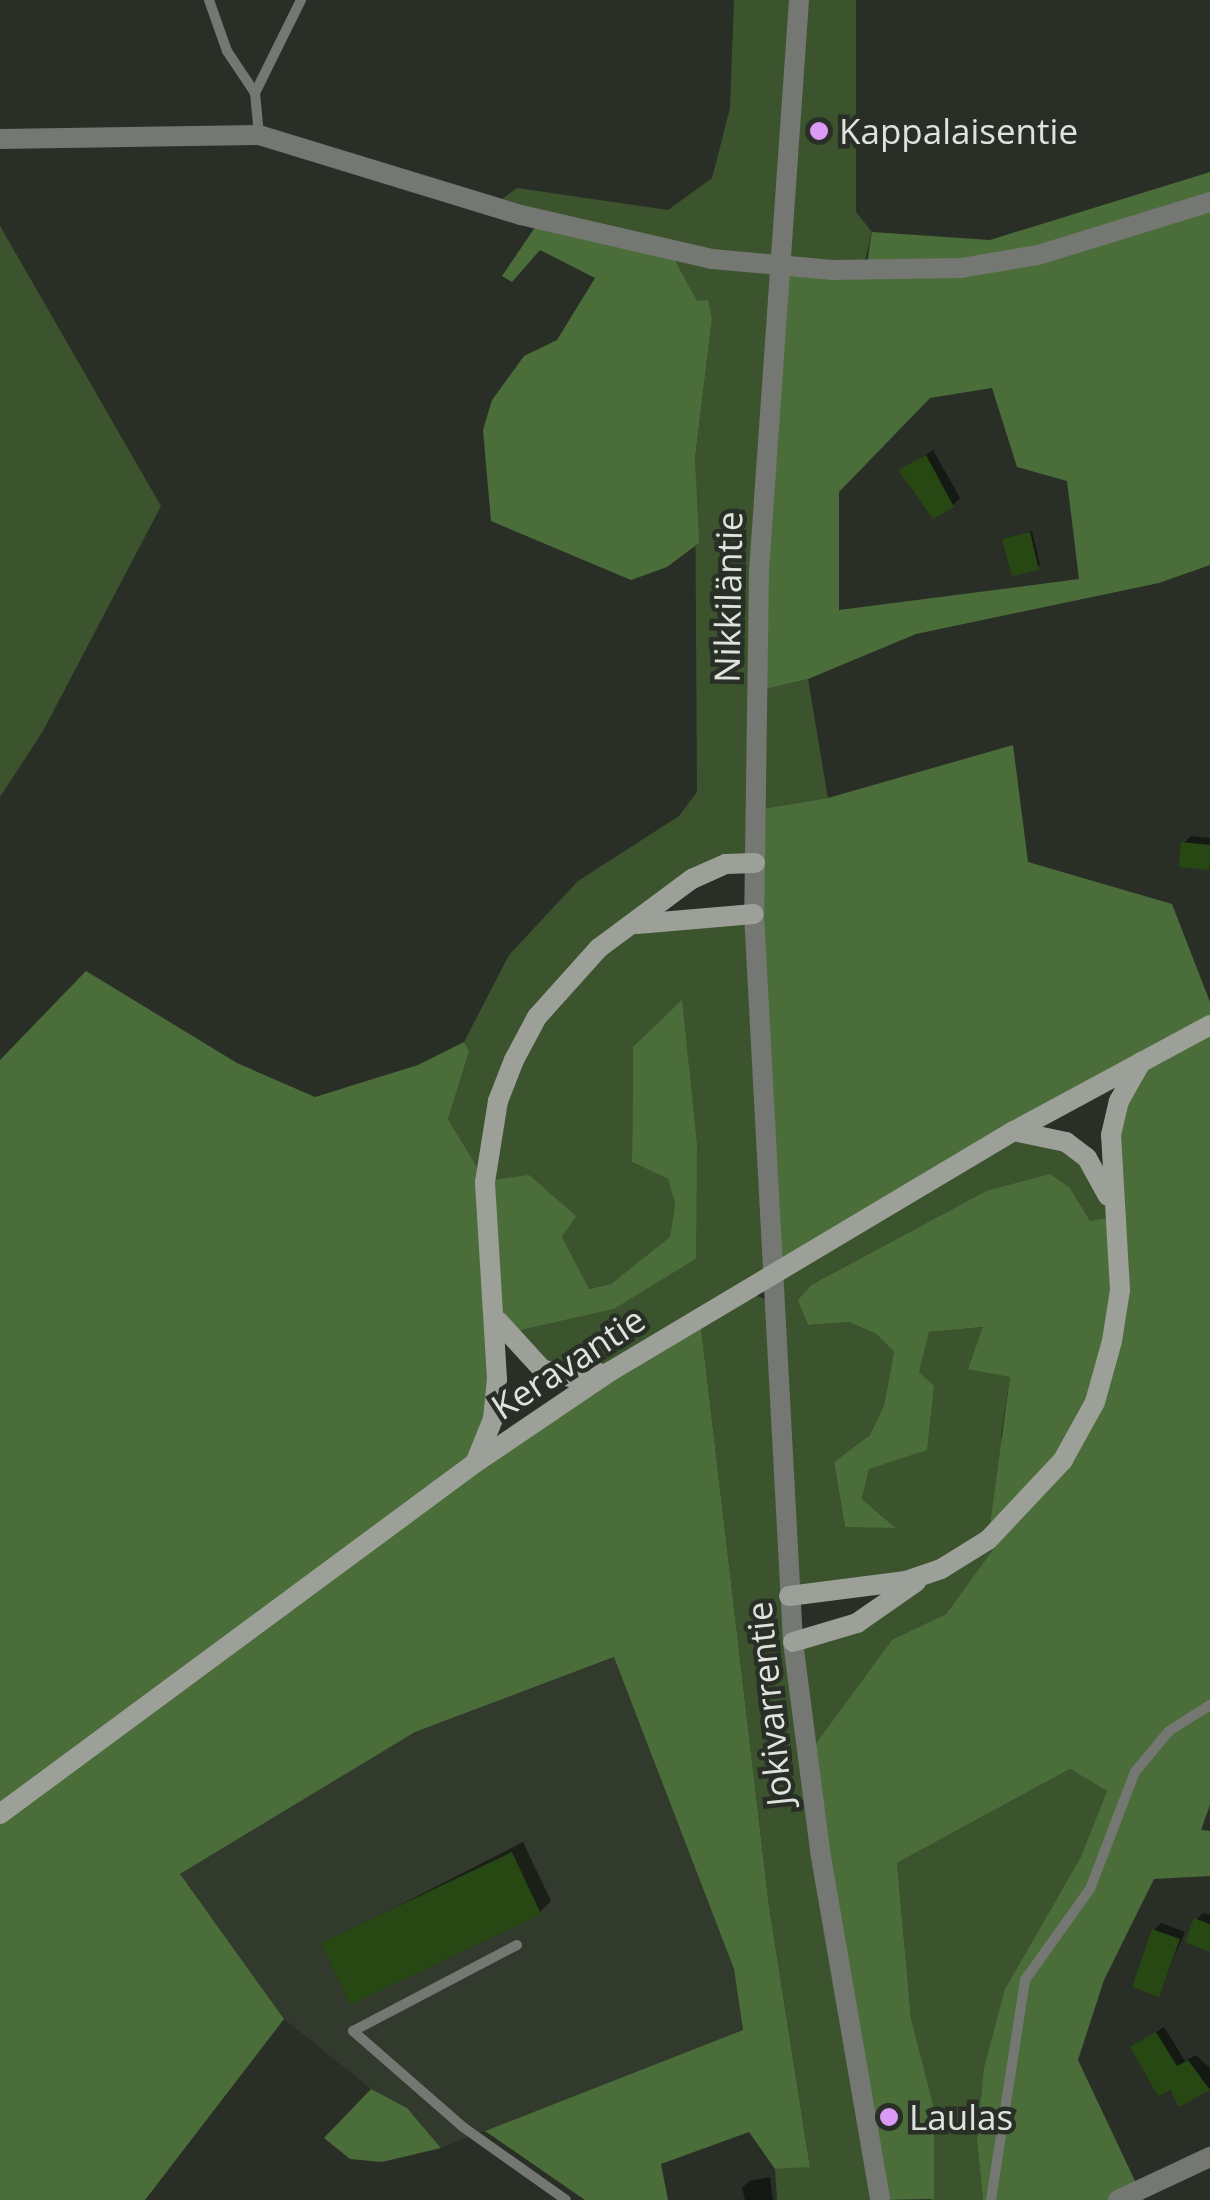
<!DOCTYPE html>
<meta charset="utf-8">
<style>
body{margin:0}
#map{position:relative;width:1210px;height:2200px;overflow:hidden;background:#292f26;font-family:"Open Sans",sans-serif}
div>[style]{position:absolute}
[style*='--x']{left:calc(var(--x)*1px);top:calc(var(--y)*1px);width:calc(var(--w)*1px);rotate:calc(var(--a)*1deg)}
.built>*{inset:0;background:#313a2d}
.green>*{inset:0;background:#3b542e}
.forest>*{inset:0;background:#4b6d39}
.shadow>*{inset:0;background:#0007}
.building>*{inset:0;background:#274713}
.service>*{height:10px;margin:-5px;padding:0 5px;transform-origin:5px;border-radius:5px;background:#747772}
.minor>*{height:20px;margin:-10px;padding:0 10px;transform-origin:10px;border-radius:10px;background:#747772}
.tertiary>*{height:20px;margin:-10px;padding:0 10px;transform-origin:10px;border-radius:10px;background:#747772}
.secondary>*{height:20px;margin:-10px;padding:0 10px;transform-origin:10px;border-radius:10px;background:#9ca099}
.dots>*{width:28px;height:28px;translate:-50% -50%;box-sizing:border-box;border:5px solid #292f26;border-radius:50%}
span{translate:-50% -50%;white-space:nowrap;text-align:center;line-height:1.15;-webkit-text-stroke:9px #292f26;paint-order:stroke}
.poi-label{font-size:35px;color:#dfe3dd}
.left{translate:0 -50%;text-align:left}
.street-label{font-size:35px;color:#dfe3dd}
</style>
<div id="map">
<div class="built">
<i style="clip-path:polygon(615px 1657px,734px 1969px,743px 2030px,441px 2148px,407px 2108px,371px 2089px,284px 2019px,180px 1874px,415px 1732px)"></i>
</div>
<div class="green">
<i style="clip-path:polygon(evenodd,734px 0,856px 0,856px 212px,872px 232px,759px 691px,808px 679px,828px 798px,756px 810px,755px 863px,726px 864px,626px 924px,754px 914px,771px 1269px,747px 1291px,773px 1303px,781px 1270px,1014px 1131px,1066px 1142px,1114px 1216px,1090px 1222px,1070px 1188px,986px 1191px,811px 1285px,799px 1300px,808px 1325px,849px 1322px,876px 1334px,894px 1352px,884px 1405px,870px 1435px,834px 1462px,845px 1527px,895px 1527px,862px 1499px,869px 1469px,918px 1372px,928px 1332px,984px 1327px,1010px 1377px,1001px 1437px,1027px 1505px,946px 1614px,892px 1641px,806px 1757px,880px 2200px,777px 2200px,775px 2169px,810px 2166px,769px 1906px,700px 1319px,574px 1378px,504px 1334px,614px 1309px,696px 1259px,633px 1047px,632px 1162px,668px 1179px,675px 1204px,670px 1238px,611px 1284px,588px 1289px,562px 1237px,575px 1215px,484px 1182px,448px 1119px,468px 1051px,464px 1042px,509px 955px,578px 881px,679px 816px,697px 792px,695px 458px,712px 319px,707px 300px,697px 302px,493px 206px,517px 188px,668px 210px,712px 178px,730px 108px,734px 0,902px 1591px,793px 1642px,789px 1596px,902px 1591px)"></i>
<i style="clip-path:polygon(0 226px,161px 506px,43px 731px,0 797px)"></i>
<i style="clip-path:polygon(1070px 1769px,1107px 1791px,977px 2142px,983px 2200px,931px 2200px,934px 2108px,911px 2018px,897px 1863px)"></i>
</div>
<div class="forest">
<i style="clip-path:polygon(evenodd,1210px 172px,1210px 565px,1159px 583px,916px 634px,808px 679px,758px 691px,781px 267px,865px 276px,872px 232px,990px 240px,1210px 172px,992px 388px,1017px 467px,1067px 481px,1079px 579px,839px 610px,839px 492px,930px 398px,992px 388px)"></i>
<i style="clip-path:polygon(538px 223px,674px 259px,697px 301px,708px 300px,712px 319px,695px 458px,699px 543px,667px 567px,631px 580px,491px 521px,483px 430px,492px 400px,524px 356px,557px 340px,595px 278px,540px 250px,512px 282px,502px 276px)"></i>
<i style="clip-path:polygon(1013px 745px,1028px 862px,1172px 904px,1210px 1002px,1210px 1805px,1201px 1830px,1210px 1831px,1210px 1876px,1154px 1879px,1104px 1980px,1078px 2060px,1144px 2200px,983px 2200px,977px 2142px,984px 2068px,1005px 1989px,1081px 1857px,1107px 1791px,1070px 1769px,897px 1863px,911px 2018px,934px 2108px,934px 2199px,880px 2200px,806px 1757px,892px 1640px,946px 1614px,1022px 1510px,988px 1540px,1010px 1377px,968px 1369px,983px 1327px,929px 1332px,919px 1372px,934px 1386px,927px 1450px,869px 1469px,862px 1499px,896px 1528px,845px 1527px,834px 1462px,870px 1435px,884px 1405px,894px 1352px,876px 1334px,849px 1322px,808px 1325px,798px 1300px,811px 1285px,986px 1191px,1050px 1174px,1070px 1188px,1090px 1221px,1113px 1217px,1109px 1166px,1141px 1062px,781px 1270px,756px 810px,828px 798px)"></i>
<i style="clip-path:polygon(86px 971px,237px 1063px,315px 1097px,418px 1065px,464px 1042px,469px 1051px,448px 1119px,485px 1181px,529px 1175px,576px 1216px,562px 1237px,589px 1289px,611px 1284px,670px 1237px,675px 1204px,668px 1179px,632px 1162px,633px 1047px,682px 1000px,697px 1144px,696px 1259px,614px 1309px,504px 1334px,476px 1461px,700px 1319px,769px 1906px,810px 2167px,775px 2169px,749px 2132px,661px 2164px,668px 2200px,585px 2200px,485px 2131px,743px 2030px,734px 1969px,614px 1657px,415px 1732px,180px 1874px,284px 2019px,145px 2200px,0 2200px,0 1060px)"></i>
<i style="clip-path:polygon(371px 2089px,407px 2108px,441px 2148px,382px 2162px,350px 2159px,324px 2138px)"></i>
</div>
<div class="shadow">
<i style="clip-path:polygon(933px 450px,960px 498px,953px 505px,913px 492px,901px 471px)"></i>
<i style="clip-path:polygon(1032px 531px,1040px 565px,1037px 567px,1005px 539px)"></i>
<i style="clip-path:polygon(1191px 836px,1210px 838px,1208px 867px,1184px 843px)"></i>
<i style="clip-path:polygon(523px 1842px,551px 1901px,540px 1912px,324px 1944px)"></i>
<i style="clip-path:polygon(1203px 1913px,1210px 1915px,1210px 1949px,1196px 1920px)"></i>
<i style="clip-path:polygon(1161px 1923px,1185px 1932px,1158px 1994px,1154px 1930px)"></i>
<i style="clip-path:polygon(1164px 2027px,1185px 2061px,1196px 2055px,1210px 2068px,1210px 2087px,1180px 2103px,1133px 2047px)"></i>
<i style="clip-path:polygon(770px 2177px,773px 2200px,745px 2200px,742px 2188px,749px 2181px)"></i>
</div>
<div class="building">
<i style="clip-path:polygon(926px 455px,954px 507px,933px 519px,898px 470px)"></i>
<i style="clip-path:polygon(1030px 532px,1039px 570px,1012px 576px,1002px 539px)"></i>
<i style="clip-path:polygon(1181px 842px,1210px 845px,1209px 870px,1179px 867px)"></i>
<i style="clip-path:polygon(512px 1852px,541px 1914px,350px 2005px,321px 1943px)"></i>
<i style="clip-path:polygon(1194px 1918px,1210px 1924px,1210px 1952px,1185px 1942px)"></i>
<i style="clip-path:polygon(1152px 1929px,1180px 1939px,1159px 1997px,1132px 1987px)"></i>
<i style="clip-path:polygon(1156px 2032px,1177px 2066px,1188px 2060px,1210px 2090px,1179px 2107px,1170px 2090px,1158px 2096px,1130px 2047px)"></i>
</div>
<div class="service">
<i style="--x:209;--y:0;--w:54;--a:70.6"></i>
<i style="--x:227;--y:51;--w:50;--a:56.3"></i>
<i style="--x:259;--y:135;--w:42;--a:-95.4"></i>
<i style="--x:255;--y:93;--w:104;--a:-63.7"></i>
<i style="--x:517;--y:1945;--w:185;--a:152.3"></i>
<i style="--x:353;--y:2031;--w:146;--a:41.1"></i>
<i style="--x:463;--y:2127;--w:126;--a:35.3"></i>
<i style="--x:991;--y:2200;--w:223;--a:-81.2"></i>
<i style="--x:1025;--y:1980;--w:112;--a:-54.5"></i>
<i style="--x:1090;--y:1889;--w:125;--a:-69"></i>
<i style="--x:1135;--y:1772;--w:53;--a:-50.3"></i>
<i style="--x:1169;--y:1731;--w:49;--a:-32.4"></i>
</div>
<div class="minor">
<i style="--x:0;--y:139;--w:259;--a:-0.9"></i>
<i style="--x:259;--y:135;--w:274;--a:17"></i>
<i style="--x:521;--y:215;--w:196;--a:13"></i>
<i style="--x:712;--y:259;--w:121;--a:5.2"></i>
<i style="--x:832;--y:270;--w:129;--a:-0.9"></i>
<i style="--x:961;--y:268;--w:78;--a:-9.6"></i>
<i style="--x:1038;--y:255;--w:180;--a:-17.1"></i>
<i style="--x:1118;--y:2200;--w:102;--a:-25.1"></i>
</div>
<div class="tertiary">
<i style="--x:799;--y:0;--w:572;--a:94.01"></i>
<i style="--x:759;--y:571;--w:343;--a:90.8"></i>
<i style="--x:754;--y:914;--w:729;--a:86.93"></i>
<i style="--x:793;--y:1642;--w:211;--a:82.6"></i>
<i style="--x:820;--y:1851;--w:354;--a:80.2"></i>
</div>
<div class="secondary">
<i style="--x:637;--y:924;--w:117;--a:-4.9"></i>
<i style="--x:1014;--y:1131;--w:53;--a:11.9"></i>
<i style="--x:1066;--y:1142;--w:26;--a:37"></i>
<i style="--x:1087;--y:1158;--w:43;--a:61.1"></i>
<i style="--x:498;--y:1321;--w:65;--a:47.5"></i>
<i style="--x:542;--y:1369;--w:33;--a:16"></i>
<i style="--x:574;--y:1378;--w:26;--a:-11"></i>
<i style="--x:476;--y:1461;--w:45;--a:-68"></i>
<i style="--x:493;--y:1419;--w:40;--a:-84.3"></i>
<i style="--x:497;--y:1379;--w:197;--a:-93.5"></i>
<i style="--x:485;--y:1182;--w:82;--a:-80.9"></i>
<i style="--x:498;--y:1101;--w:44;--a:-68.7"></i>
<i style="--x:514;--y:1060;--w:49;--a:-61.9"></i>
<i style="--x:537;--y:1017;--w:93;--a:-48.1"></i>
<i style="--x:599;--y:948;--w:116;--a:-36.6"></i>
<i style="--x:692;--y:879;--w:37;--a:-24"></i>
<i style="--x:726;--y:864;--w:29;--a:-2"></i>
<i style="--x:789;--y:1596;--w:118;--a:-7.3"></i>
<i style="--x:906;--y:1581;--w:37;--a:-19"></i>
<i style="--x:941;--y:1569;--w:55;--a:-31.7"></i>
<i style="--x:988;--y:1540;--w:110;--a:-46.8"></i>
<i style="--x:1063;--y:1460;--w:66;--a:-61.1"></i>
<i style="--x:1095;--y:1402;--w:63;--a:-74.4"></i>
<i style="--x:1112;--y:1341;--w:52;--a:-81.1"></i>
<i style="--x:1120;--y:1290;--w:155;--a:-93.3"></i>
<i style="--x:1111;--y:1135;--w:35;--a:-77"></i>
<i style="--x:1119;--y:1101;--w:45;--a:-60.6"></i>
<i style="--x:793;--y:1642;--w:67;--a:-16.5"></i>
<i style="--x:857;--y:1623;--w:72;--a:-34.8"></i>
<i style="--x:0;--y:1814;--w:591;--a:-36.46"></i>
<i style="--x:475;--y:1463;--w:164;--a:-34.1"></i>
<i style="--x:611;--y:1371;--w:469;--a:-30.8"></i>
<i style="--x:1014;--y:1131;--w:223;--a:-28.4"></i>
</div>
<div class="dots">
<i style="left:819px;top:131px;background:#db9af6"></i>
<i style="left:889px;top:2117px;background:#db9af6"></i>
</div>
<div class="poi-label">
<span class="left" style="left:839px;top:131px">Kappalaisentie</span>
<span class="left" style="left:909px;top:2117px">Laulas</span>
</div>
<div class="street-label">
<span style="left:728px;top:597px;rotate:-89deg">Nikkiläntie</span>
<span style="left:568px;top:1363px;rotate:-33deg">Keravantie</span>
<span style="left:769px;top:1704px;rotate:-96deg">Jokivarrentie</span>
</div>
</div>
